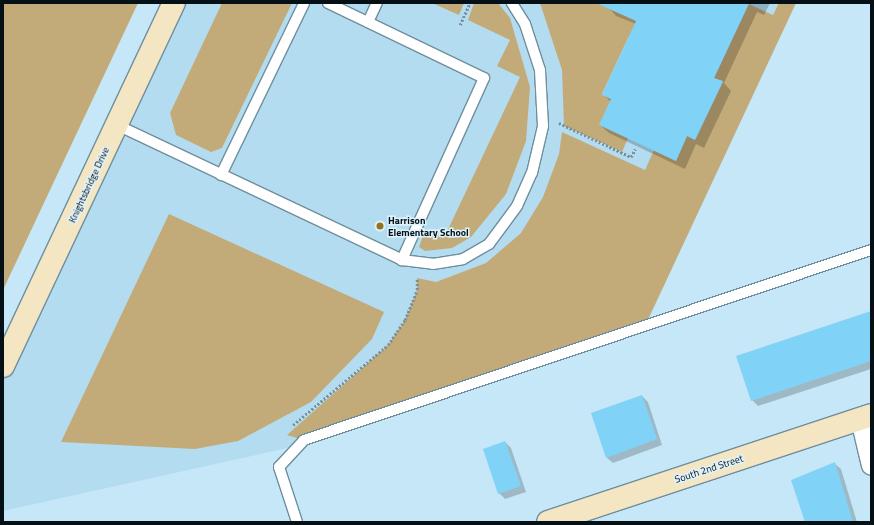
<!DOCTYPE html>
<style>
body{margin:0}
#map{position:relative;width:874px;height:525px;overflow:hidden;background:#c6e7f7;font-family:"Titillium Web",sans-serif}
div>[style]{position:absolute}
[style*='--x']{left:calc(var(--x)*1px);top:calc(var(--y)*1px);width:calc(var(--w)*1px);rotate:calc(var(--a)*1deg)}
.built>*{inset:0;background:#b3dcf0}
.green>*{inset:0;background:#c3ab79}
.shadow>*{inset:0;background:#0003}
.building>*{inset:0;background:#80d3f7}
.path>*{height:2.5px;margin-top:-1.25px;transform-origin:0;background:repeating-linear-gradient(90deg,#78909c 0 2px,transparent 0 4px)}
.roads{filter:drop-shadow(1px 0 #6f8e9d) drop-shadow(-1px 0 #6f8e9d) drop-shadow(0 1px #6f8e9d) drop-shadow(0 -1px #6f8e9d)}
.lane>*{height:10px;margin:-5px;padding:0 5px;transform-origin:5px;border-radius:5px;background:#fff}
.street>*{height:19px;margin:-9.5px;padding:0 9.5px;transform-origin:9.5px;border-radius:9.5px;background:#fff}
.secondary>*{height:22px;margin:-11px;padding:0 11px;transform-origin:11px;border-radius:11px;background:#f4e6c2}
.dots>*{width:11px;height:11px;translate:-50% -50%;box-sizing:border-box;border:2px solid #def2fb;border-radius:50%}
span{translate:-50% -50%;white-space:nowrap;text-align:center;line-height:1.15;-webkit-text-stroke:3px #def2fb;paint-order:stroke}
.street-label{font-size:10px;color:#051016}
.poi-label{font-size:10px;color:#051016;font-weight:700}
.left{translate:0 -50%;text-align:left}
.frame{position:absolute;inset:0;border:4px solid #051016;pointer-events:none}
</style>
<div id="map">
<div class="built">
<i style="clip-path:polygon(174px 3px,796px 3px,645px 326px,283px 449px,3px 511px,3px 366px)"></i>
</div>
<div class="green">
<i style="clip-path:polygon(3px 3px,138px 3px,3px 290px)"></i>
<i style="clip-path:polygon(222px 3px,292px 3px,222px 148px,211px 152px,176px 135px,170px 113px)"></i>
<i style="clip-path:polygon(432px 3px,464px 3px,459px 15px)"></i>
<i style="clip-path:polygon(474px 3px,498px 3px,510px 18px,530px 87px,526px 141px,506px 194px,471px 237px,452px 248px,425px 251px,419px 247px,425px 230px,444px 238px,520px 77px,497px 66px,510px 40px,468px 20px)"></i>
<i style="clip-path:polygon(540px 3px,608px 3px,647px 19px,628px 38px,602px 94px,611px 99px,628px 138px,622px 152px,564px 126px,562px 70px)"></i>
<i style="clip-path:polygon(779px 3px,796px 3px,645px 326px,304px 440px,287px 435px,388px 345px,405px 320px,417px 290px,417px 278px,436px 282px,486px 263px,521px 233px,543px 197px,559px 154px,562px 132px,645px 170px,654px 150px,676px 161px,687px 136px,696px 138px,723px 82px,714px 78px,749px 4px,773px 15px)"></i>
<i style="clip-path:polygon(169px 214px,384px 312px,372px 339px,311px 402px,238px 441px,195px 449px,61px 442px)"></i>
</div>
<div class="shadow">
<i style="clip-path:polygon(605px 3px,770px 3px,764px 15px,757px 12px,724px 83px,731px 91px,704px 148px,696px 144px,685px 169px,609px 133px,600px 125px,611px 102px,603px 94px,636px 24px,616px 16px)"></i>
<i style="clip-path:polygon(871px 313px,871px 369px,758px 406px,752px 400px)"></i>
<i style="clip-path:polygon(642px 396px,648px 402px,662px 445px,613px 463px,607px 458px)"></i>
<i style="clip-path:polygon(505px 442px,511px 448px,526px 492px,505px 499px,499px 493px)"></i>
<i style="clip-path:polygon(835px 464px,841px 469px,857px 522px,807px 522px)"></i>
</div>
<div class="building">
<i style="clip-path:polygon(596px 3px,749px 3px,714px 78px,723px 81px,695px 140px,687px 136px,676px 161px,599px 125px,611px 99px,602px 95px,636px 21px)"></i>
<i style="clip-path:polygon(871px 311px,871px 361px,751px 401px,736px 356px)"></i>
<i style="clip-path:polygon(642px 395px,657px 439px,606px 458px,591px 413px)"></i>
<i style="clip-path:polygon(505px 441px,521px 486px,498px 494px,483px 449px)"></i>
<i style="clip-path:polygon(835px 462px,853px 522px,805px 522px,791px 480px)"></i>
</div>
<div class="path">
<i style="--x:771;--y:3;--w:1;--a:0"></i>
<i style="--x:460;--y:25;--w:24;--a:-66"></i>
<i style="--x:559;--y:123;--w:80;--a:25.3"></i>
<i style="--x:631;--y:157;--w:9;--a:-63"></i>
<i style="--x:293;--y:425;--w:124;--a:-40.1"></i>
<i style="--x:388;--y:345;--w:30;--a:-56"></i>
<i style="--x:405;--y:320;--w:32;--a:-68"></i>
<i style="--x:417;--y:290;--w:12;--a:-90"></i>
</div>
<div class="roads">
<div class="lane">
<i style="--x:328;--y:3;--w:173;--a:25.7"></i>
<i style="--x:484;--y:78;--w:200;--a:114.3"></i>
<i style="--x:368;--y:22;--w:21;--a:-65"></i>
<i style="--x:117;--y:125;--w:315;--a:25.3"></i>
<i style="--x:402;--y:260;--w:31;--a:7"></i>
<i style="--x:433;--y:264;--w:30;--a:-9"></i>
<i style="--x:463;--y:259;--w:30;--a:-30"></i>
<i style="--x:489;--y:244;--w:47;--a:-53.6"></i>
<i style="--x:517;--y:206;--w:36;--a:-66"></i>
<i style="--x:532;--y:173;--w:48;--a:-76.8"></i>
<i style="--x:543;--y:126;--w:56;--a:-93.1"></i>
<i style="--x:540;--y:70;--w:48;--a:-108.1"></i>
<i style="--x:525;--y:24;--w:25;--a:-122"></i>
<i style="--x:221;--y:175;--w:191;--a:-64.2"></i>
<i style="--x:297;--y:522;--w:58;--a:-108.1"></i>
<i style="--x:279;--y:467;--w:37;--a:-47"></i>
<i style="--x:304;--y:440;--w:598;--a:-18.53"></i>
</div>
<div class="street">
<i style="--x:860;--y:419;--w:47;--a:76.6"></i>
</div>
<div class="secondary">
<i style="--x:3;--y:366;--w:401;--a:-64.8"></i>
<i style="--x:548;--y:522;--w:340;--a:-18.3"></i>
</div>
</div>
<div class="dots">
<i style="left:380px;top:226px;background:#96731c"></i>
</div>
<div class="street-label">
<span style="left:89px;top:185px;rotate:-65deg">Knightsbridge Drive</span>
<span style="left:709px;top:469px;rotate:-18deg">South 2nd Street</span>
</div>
<div class="poi-label">
<span class="left" style="left:388px;top:226px">Harrison<br>Elementary School</span>
</div>
<div class="frame"></div>
</div>
